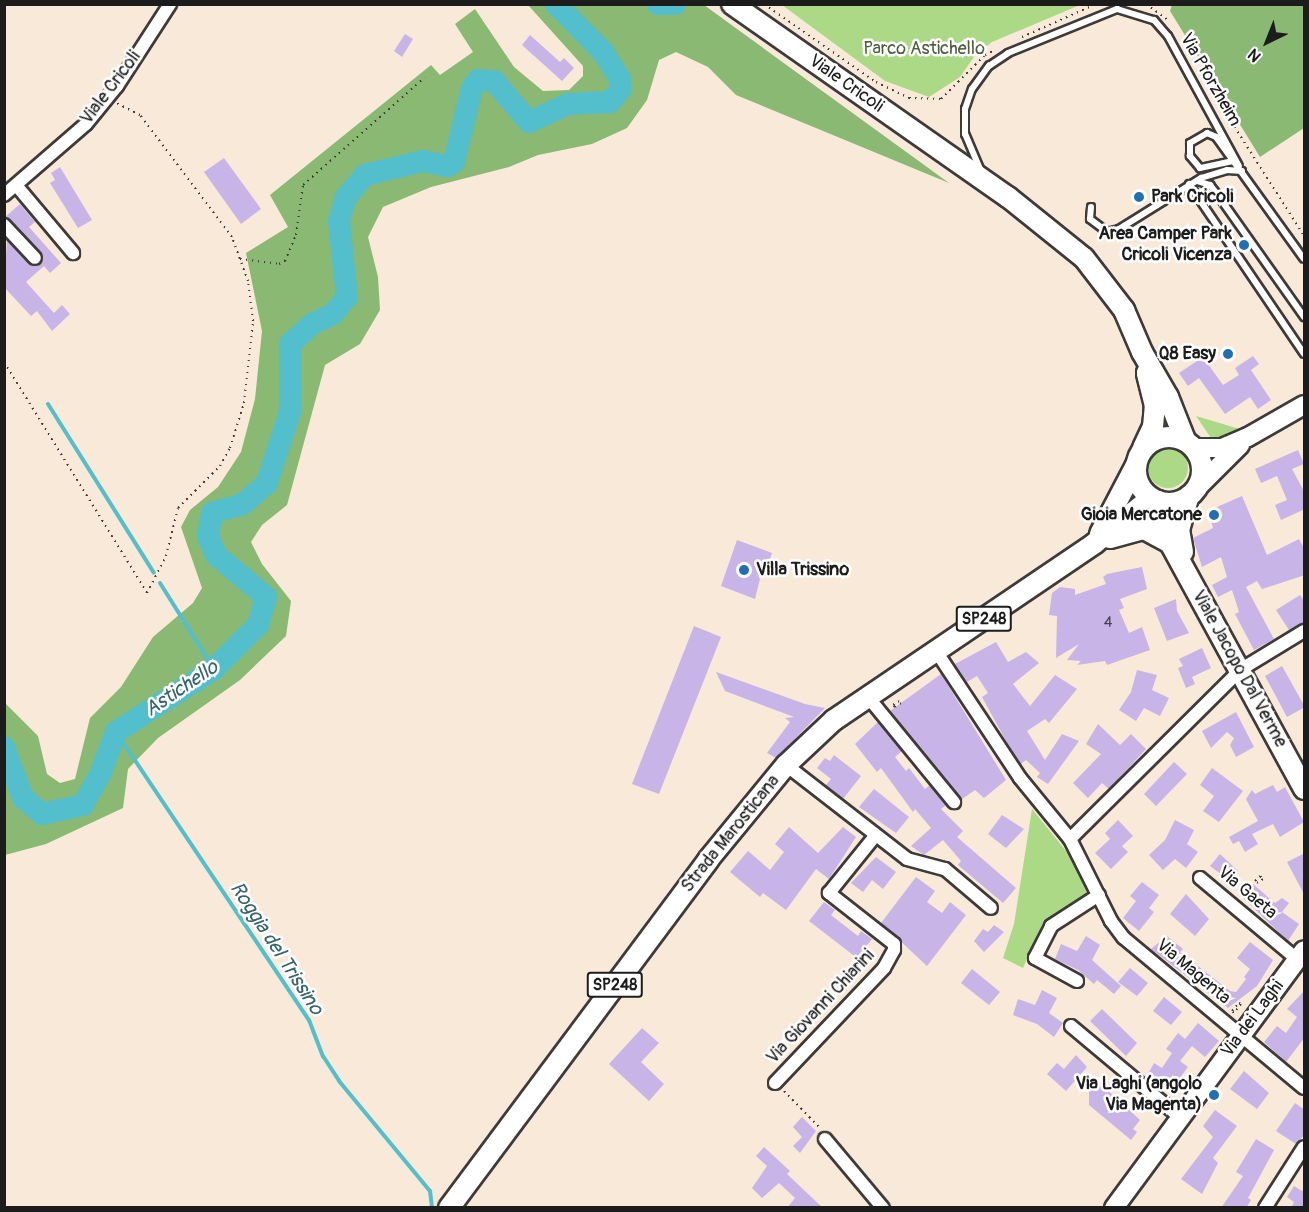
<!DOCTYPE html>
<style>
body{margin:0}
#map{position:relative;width:1309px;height:1212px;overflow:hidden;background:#f9e9d8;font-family:Pangolin,sans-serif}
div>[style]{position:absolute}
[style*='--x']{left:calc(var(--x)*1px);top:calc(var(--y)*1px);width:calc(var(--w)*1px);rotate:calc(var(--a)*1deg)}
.green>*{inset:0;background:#acd986}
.round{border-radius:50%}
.forest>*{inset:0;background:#89b973}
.stream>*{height:4px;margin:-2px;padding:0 2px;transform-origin:2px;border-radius:2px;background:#53bfcd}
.river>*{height:22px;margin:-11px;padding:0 11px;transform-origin:11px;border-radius:11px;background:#53bfcd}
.building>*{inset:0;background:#c9b4e8}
.path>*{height:2px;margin-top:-1px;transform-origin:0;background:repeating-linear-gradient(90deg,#3d3b38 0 1.5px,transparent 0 6px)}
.roads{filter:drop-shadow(2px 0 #3d3b38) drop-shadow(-2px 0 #3d3b38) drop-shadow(0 2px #3d3b38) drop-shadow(0 -2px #3d3b38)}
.lane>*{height:6px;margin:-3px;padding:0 3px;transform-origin:3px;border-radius:3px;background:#fff}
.street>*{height:12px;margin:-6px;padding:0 6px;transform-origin:6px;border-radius:6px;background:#fff}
.secondary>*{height:18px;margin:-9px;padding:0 9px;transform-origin:9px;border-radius:9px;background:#fff}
.primary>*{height:20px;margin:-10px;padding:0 10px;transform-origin:10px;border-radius:10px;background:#fff}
.primary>.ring{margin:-10px;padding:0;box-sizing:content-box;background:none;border:20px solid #fff;border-radius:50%}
.dots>*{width:16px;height:16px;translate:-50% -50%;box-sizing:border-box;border:3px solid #fff;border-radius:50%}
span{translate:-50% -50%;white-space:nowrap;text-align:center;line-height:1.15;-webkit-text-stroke:5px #fff;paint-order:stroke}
.number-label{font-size:15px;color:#47424f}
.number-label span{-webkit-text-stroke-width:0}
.shield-label span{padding:2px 4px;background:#fff;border:2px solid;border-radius:4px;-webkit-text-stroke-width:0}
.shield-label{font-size:16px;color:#1c1c1c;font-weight:700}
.park-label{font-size:18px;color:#4e5e41}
.street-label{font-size:18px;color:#1c1c1c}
.poi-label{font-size:18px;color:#1c1c1c;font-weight:700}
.left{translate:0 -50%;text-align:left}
.right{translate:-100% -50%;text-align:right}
.water-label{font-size:20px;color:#35656c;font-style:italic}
.frame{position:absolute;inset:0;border:6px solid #1c1c1c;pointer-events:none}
.north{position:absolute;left:1237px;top:12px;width:60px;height:60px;-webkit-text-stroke:4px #fff;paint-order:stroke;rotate:223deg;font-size:16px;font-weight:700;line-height:24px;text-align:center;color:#1c1c1c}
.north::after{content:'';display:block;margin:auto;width:21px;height:27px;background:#1c1c1c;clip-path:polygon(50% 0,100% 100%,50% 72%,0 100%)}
</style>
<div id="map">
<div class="green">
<i style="clip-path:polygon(782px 5px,1080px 5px,992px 42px,976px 54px,960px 77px,929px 97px,885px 81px)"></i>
<i style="clip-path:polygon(1196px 416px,1243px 430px,1218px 440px,1211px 438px)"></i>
<i class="round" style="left:1148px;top:448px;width:40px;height:40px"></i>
<i style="clip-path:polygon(1032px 809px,1071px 857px,1088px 895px,1086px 899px,1042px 925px,1023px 968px,1003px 958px,1014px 924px)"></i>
</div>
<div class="forest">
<i style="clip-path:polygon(528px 5px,704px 5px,949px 183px,736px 95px,708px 67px,676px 52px,659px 60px,647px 100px,627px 128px,592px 144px,538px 155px,509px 167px,431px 187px,383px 207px,368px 237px,378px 277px,380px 310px,360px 344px,325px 365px,287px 505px,262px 525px,251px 542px,262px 564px,291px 601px,286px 636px,240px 680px,158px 738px,128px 769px,123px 808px,46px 844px,5px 855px,5px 703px,38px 736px,47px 774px,60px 783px,75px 779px,90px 718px,121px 687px,153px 637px,193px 603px,202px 588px,181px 527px,190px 510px,218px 487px,241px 452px,255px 399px,262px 331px,246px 253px,288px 227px,270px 195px,431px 65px,440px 75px,473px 52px,455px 24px,475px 9px,514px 67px,543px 91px,569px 90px,583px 76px,583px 66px)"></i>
<i style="clip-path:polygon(1172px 5px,1304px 5px,1304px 128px,1260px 157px,1170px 11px)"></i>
</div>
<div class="stream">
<i style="--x:48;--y:404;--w:199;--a:57.9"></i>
<i style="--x:160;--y:583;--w:102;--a:57.9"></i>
<i style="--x:116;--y:732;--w:347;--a:56.2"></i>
<i style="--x:309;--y:1020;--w:39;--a:69"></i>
<i style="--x:323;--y:1056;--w:30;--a:57"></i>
<i style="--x:339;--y:1081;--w:143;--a:50.4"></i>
<i style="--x:430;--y:1191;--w:17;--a:83"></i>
</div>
<div class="river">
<i style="--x:658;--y:4;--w:17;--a:0"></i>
<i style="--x:4;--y:747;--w:54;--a:69.6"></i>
<i style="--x:23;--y:798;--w:25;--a:40"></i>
<i style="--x:42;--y:814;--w:42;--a:-12.4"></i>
<i style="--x:83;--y:805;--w:38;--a:-61"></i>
<i style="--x:101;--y:772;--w:43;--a:-69.4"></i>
<i style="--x:116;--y:732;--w:117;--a:-32.7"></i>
<i style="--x:214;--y:669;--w:62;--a:-45"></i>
<i style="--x:258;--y:625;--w:29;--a:-74"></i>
<i style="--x:266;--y:597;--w:65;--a:-140"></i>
<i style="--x:216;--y:555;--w:21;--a:-113"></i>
<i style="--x:208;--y:536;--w:23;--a:-80"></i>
<i style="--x:212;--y:513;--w:32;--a:-16"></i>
<i style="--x:243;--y:504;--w:32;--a:-41"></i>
<i style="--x:267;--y:483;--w:75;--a:-72.1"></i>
<i style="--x:290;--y:412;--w:68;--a:-90"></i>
<i style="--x:290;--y:344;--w:30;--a:-42"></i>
<i style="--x:312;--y:324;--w:23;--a:-25"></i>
<i style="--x:333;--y:314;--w:22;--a:-51"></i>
<i style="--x:347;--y:297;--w:76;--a:-96"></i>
<i style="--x:339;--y:221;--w:25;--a:-74"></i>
<i style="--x:346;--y:197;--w:29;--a:-49"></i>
<i style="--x:365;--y:175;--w:60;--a:-13.6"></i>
<i style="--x:423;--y:161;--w:25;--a:12"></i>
<i style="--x:447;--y:166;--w:8;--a:-30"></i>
<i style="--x:454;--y:162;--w:76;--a:-76.3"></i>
<i style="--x:472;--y:88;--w:10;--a:-53"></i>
<i style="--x:478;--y:80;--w:16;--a:4"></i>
<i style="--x:494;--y:81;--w:54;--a:49.5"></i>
<i style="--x:529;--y:122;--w:43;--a:-24.8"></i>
<i style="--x:568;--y:104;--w:42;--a:-2.7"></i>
<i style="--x:610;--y:102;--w:16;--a:-50"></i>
<i style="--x:620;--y:90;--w:11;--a:-90"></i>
<i style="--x:620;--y:79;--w:31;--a:-122"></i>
<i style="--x:604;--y:53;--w:69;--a:-134.4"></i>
</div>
<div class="building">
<i style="clip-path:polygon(405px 34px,413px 39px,402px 57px,394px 51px)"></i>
<i style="clip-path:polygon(530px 35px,560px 62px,564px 58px,574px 68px,562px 81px,522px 45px)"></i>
<i style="clip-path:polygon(224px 158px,261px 209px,241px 224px,204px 172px)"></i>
<i style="clip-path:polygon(60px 167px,92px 220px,78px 228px,50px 183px,55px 180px,51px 173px)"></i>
<i style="clip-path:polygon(20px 204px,35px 222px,29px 227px,61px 263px,50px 273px,44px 266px,26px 282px,54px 313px,62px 305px,70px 314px,52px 331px,37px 311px,31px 316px,4px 287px,7px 240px,32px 266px,43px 260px,41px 252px,5px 217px)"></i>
<i style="clip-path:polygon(1253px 356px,1259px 364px,1251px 370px,1271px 400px,1258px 409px,1250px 397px,1225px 414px,1199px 378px,1188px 386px,1179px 373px,1203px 357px,1223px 385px,1239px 375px,1235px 368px)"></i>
<i style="clip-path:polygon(1298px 450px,1304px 464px,1292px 469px,1305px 493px,1305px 509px,1281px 520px,1275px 505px,1287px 500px,1277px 476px,1261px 483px,1255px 469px)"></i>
<i style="clip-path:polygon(1242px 496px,1267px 555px,1299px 539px,1305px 550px,1305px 575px,1262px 589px,1257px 581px,1246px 587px,1274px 639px,1254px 650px,1235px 614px,1239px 612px,1232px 590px,1218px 597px,1212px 585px,1227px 577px,1221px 557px,1202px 567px,1193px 538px,1213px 528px,1208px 511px)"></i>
<i style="clip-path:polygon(737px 540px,772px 553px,768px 565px,764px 563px,755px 599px,721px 586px)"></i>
<i style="clip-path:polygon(1142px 567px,1147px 589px,1120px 599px,1124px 608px,1119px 610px,1129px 633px,1142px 627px,1150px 650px,1107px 665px,1105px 661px,1077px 665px,1081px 661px,1067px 660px,1079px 644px,1056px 658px,1057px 616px,1049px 615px,1052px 593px,1060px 587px,1075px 589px,1075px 595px,1106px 584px,1103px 577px,1107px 574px)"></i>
<i style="clip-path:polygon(1300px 595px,1305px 602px,1305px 623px,1289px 630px,1276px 610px)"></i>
<i style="clip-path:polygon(1176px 599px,1177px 611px,1189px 633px,1167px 641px,1154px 608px)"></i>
<i style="clip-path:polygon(694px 626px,721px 637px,659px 794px,632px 784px)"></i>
<i style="clip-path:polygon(996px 642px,1008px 662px,1026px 652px,1039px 663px,1013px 684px,1030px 706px,1055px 675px,1077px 689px,1049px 723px,1045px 719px,1027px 731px,1045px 760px,1062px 734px,1079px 741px,1048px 784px,1037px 777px,1040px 773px,1026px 760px,1021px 764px,1011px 750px,982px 697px,988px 693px,977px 676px,967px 682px,955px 664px)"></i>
<i style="clip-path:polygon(1202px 648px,1211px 668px,1192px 677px,1195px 684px,1186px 688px,1178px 668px,1183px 666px,1179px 659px)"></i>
<i style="clip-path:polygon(1282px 666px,1305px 707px,1287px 717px,1265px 676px)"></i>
<i style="clip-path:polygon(1137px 670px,1157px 675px,1152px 690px,1169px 698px,1160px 716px,1144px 708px,1136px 721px,1119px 710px,1131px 692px)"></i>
<i style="clip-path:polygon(716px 672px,805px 704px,825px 708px,776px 758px,767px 753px,790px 722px,785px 718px,794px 717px,725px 691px)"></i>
<i style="clip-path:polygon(941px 674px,1006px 780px,984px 798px,975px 790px,962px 799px,890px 711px)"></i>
<i style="clip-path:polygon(1236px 712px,1254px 747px,1236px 757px,1230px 745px,1234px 738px,1227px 732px,1211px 748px,1202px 731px)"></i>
<i style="clip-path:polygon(878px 722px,902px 751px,895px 757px,906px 771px,909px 768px,925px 789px,930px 785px,946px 805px,941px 809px,963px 831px,957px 837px,1016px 888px,1003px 903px,958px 865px,961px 861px,943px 840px,924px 855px,911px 846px,931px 828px,915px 809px,913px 812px,881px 768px,877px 772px,855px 744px)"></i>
<i style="clip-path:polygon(1098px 724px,1120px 745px,1131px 734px,1146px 749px,1109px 789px,1102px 783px,1088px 798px,1073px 783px,1101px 754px,1086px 744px)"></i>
<i style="clip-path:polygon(834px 755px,861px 776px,843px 799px,826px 785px,831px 779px,817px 768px,825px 758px,830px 761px)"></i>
<i style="clip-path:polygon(1174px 762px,1187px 774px,1156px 806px,1144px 794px)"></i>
<i style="clip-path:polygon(1212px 768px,1243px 791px,1219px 822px,1203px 811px,1214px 796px,1200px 785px)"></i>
<i style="clip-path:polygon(1273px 785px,1277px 792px,1285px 787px,1304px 822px,1280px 837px,1273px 824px,1252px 834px,1258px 844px,1245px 852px,1239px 841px,1233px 844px,1229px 837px,1258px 821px,1246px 799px,1252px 790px,1255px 794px)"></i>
<i style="clip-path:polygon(874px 789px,909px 817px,896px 833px,859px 807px)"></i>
<i style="clip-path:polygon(1002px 815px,1024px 829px,1006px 848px,988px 834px)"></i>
<i style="clip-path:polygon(1118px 820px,1133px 836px,1122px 846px,1128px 852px,1111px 869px,1095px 853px,1110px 839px,1105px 833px)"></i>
<i style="clip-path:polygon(1175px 820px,1194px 830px,1187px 844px,1198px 852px,1186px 868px,1175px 859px,1163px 870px,1149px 855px,1165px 840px)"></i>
<i style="clip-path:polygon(789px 827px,818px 853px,843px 827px,856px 837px,829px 879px,816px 869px,786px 910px,763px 893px,760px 897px,730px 872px,748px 851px,770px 870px,784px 852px,775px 844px)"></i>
<i style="clip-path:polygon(1305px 853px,1305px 896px,1287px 862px)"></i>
<i style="clip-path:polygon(1220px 854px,1238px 871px,1229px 880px,1210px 866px)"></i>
<i style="clip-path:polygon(876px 857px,896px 872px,883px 889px,872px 880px,863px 892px,851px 883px)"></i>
<i style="clip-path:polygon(916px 877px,935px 891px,927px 902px,942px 913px,950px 902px,966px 915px,927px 966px,881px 923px)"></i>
<i style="clip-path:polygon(1142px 882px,1159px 895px,1149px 908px,1154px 912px,1139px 931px,1123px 918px,1136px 901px,1130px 896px)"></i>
<i style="clip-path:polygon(1253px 884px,1275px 903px,1282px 898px,1289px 903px,1282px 912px,1299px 924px,1288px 941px,1242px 897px)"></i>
<i style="clip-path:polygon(1186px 894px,1209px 919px,1195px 936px,1170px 914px)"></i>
<i style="clip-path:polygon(824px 902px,835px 910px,831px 915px,858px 936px,861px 931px,872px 939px,857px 958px,809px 921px)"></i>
<i style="clip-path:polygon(994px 925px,1004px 932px,984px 952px,974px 941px,983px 929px,988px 932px)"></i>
<i style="clip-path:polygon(1086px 936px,1100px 945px,1092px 960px,1121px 986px,1114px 994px,1097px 980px,1094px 984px,1078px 970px,1055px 959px,1061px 944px,1077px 951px)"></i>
<i style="clip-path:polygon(1167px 936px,1183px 949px,1180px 952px,1230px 991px,1236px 992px,1246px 979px,1244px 977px,1250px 969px,1237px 958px,1250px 942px,1273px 960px,1257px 986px,1228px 1008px,1151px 949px)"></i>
<i style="clip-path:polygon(1130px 968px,1148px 983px,1137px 996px,1118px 982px)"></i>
<i style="clip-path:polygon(972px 969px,1000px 992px,989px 1005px,961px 983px)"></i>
<i style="clip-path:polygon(1042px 990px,1057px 998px,1049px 1013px,1063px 1023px,1054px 1037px,1037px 1024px,1013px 1015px,1018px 999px,1035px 1005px)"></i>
<i style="clip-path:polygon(1305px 990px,1305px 1037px,1286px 1062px,1264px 1042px,1277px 1026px,1286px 1033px,1297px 1017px,1287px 1009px)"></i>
<i style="clip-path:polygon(1164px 997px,1182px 1012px,1171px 1025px,1153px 1011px)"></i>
<i style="clip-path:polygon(1102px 1009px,1137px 1043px,1126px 1056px,1090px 1021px)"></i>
<i style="clip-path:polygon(1198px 1023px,1219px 1041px,1205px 1057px,1192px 1046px,1180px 1061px,1188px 1067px,1170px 1091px,1149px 1072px,1154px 1063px,1162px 1068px,1172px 1053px,1166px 1049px,1178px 1033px,1185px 1039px)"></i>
<i style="clip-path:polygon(642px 1028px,659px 1043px,641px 1062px,664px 1084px,649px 1101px,609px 1064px)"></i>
<i style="clip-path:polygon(1076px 1055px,1087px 1067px,1066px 1091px,1047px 1074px,1057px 1063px,1064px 1069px)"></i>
<i style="clip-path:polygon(1244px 1071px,1269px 1093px,1257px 1109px,1230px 1089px)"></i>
<i style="clip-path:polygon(1102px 1085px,1140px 1120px,1133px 1129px,1137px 1132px,1131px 1140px,1089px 1105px,1089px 1087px)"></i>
<i style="clip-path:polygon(1295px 1103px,1305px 1110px,1305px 1134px,1296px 1144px,1276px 1131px)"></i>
<i style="clip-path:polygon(1215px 1110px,1237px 1126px,1213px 1158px,1218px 1163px,1202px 1194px,1181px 1179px,1213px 1137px,1203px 1126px)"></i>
<i style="clip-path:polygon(802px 1117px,816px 1131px,800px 1153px,793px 1146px,802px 1137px,793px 1127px)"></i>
<i style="clip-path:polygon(1256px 1139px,1274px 1150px,1248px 1198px,1251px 1200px,1246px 1208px,1221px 1208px,1243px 1176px,1236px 1172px)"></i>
<i style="clip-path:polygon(764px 1147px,790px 1171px,787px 1174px,823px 1208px,787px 1208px,795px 1198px,779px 1183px,762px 1198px,752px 1188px,767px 1166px,756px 1156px)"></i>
<i style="clip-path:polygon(1294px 1186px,1302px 1191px,1305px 1188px,1305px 1208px,1291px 1208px,1294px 1202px,1287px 1197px)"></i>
</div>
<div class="path">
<i style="--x:764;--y:4;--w:136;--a:34.9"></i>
<i style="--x:876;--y:82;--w:37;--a:26"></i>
<i style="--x:909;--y:98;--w:32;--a:2"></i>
<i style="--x:941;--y:99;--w:62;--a:-45"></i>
<i style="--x:985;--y:55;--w:11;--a:-27"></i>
<i style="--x:1146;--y:4;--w:27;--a:36"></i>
<i style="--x:1022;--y:37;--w:81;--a:-24"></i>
<i style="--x:1199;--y:71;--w:196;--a:57.5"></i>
<i style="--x:240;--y:259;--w:39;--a:7"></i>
<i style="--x:279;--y:264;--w:7;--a:-27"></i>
<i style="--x:285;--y:261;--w:28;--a:-67"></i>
<i style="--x:296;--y:235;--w:50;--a:-82"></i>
<i style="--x:303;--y:185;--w:162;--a:-41.5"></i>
<i style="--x:4;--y:362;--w:272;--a:58.2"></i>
<i style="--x:147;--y:593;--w:42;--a:-62.8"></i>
<i style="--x:166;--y:556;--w:49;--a:-76"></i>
<i style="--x:178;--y:508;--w:59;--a:-45"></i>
<i style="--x:220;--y:466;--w:21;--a:-61"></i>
<i style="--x:230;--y:448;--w:47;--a:-72.7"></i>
<i style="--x:244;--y:403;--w:82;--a:-83.7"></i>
<i style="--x:253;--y:321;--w:40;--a:-97.1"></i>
<i style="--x:248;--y:281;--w:47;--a:-110"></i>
<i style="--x:232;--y:237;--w:153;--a:-127"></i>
<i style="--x:140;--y:115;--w:27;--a:-153"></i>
<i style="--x:898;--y:701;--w:4;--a:34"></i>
<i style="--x:901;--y:703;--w:7;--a:146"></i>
<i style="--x:895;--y:707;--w:3;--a:-135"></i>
<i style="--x:893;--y:705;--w:6;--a:-39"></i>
<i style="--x:1260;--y:876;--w:4;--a:45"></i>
<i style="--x:1263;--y:879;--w:6;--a:141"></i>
<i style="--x:1258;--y:883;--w:4;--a:-146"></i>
<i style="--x:1255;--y:881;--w:7;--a:-45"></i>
<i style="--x:1239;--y:1003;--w:2;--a:27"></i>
<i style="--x:1241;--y:1004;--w:11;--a:128"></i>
<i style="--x:1234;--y:1013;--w:3;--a:-135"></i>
<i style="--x:1232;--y:1011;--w:11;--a:-49"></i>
<i style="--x:784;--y:1091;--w:52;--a:45.8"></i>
</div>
<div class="roads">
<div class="lane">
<i style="--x:1233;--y:161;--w:34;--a:168"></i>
<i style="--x:1200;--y:168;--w:16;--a:-130"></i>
<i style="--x:1190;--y:156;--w:13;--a:-90"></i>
<i style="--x:1190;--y:143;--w:20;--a:-30"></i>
<i style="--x:1207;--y:133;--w:10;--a:24"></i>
<i style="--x:1216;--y:137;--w:150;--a:54.2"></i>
<i style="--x:980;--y:169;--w:38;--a:-113"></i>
<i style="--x:965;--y:134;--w:25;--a:-90"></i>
<i style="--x:965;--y:109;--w:21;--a:-71"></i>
<i style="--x:972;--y:89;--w:29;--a:-54"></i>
<i style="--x:989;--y:66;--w:23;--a:-34"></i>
<i style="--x:1008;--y:53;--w:118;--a:-22"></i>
<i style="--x:1117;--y:9;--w:39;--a:17"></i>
<i style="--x:1154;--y:20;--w:21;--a:49"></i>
<i style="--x:1168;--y:36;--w:148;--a:61.4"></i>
<i style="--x:1197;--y:181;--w:14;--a:17"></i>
<i style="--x:1210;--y:185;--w:11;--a:52"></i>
<i style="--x:1217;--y:194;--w:151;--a:54.7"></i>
<i style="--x:1189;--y:184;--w:205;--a:55.9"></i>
<i style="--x:1091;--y:207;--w:12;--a:95"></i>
<i style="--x:1090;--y:219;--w:21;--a:37"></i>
<i style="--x:1107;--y:232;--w:12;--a:-14"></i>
<i style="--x:1119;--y:229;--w:97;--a:-31.9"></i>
<i style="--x:1201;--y:178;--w:27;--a:-17"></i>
<i style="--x:1227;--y:170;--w:15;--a:4"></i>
</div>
<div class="street">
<i style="--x:16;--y:185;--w:89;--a:50"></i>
<i style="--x:4;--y:195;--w:108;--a:-40.9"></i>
<i style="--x:86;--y:124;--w:49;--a:-50.8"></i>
<i style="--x:117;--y:86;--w:98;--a:-57.1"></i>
<i style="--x:4;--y:225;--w:45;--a:46.8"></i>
<i style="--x:936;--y:651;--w:152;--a:56.5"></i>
<i style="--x:1020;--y:778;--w:79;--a:50.7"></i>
<i style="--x:1070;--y:839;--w:92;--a:63.4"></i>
<i style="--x:1111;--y:921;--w:21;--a:53"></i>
<i style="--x:1124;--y:938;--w:234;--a:39.8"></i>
<i style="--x:868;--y:697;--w:136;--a:50.7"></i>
<i style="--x:786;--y:765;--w:153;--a:37.8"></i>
<i style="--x:907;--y:859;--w:39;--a:15"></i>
<i style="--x:945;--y:869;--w:60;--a:40.3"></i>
<i style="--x:1070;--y:839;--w:240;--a:-44.8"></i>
<i style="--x:1240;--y:670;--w:75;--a:-31.4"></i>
<i style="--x:1200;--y:878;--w:126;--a:39.9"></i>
<i style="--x:1077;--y:981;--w:48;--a:-151.3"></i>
<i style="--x:1035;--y:958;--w:36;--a:-63"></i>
<i style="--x:1051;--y:926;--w:57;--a:-32.9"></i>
<i style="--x:1071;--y:1026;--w:142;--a:39.9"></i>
<i style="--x:775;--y:1083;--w:158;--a:-46.5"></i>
<i style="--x:884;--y:968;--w:21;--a:-61"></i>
<i style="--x:894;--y:950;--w:6;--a:-90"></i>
<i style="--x:894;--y:944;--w:83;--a:-141.9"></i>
<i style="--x:829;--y:893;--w:73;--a:-51.1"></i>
<i style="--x:825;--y:1139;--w:90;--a:50"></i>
<i style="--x:1265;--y:1208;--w:72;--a:-57.4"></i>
</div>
<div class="secondary">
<i style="--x:1194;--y:448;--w:28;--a:0"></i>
<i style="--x:1222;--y:448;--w:28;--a:-23"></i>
<i style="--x:1248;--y:437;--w:64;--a:-29.7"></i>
<i style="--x:1197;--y:488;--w:61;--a:-45"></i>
<i style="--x:1114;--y:1208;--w:320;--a:-53.6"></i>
</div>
<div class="primary">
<i style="--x:732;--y:4;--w:337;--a:35"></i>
<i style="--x:1008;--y:197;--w:97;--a:38.8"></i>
<i style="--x:1084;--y:258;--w:66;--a:52.4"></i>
<i style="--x:1124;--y:310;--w:46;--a:66.8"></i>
<i style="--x:1142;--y:352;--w:52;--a:60"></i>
<i style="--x:1168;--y:397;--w:46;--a:68.4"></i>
<i class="ring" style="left:1136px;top:437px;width:46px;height:46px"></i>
<i style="--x:1143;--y:448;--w:23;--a:-65"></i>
<i style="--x:1153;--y:427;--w:21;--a:-85"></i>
<i style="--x:1155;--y:406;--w:34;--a:-104"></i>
<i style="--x:1158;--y:501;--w:44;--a:74.1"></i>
<i style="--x:1170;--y:543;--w:280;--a:61.4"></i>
<i style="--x:1100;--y:534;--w:78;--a:-62.4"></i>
<i style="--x:1110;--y:538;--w:35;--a:-15"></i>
<i style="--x:1144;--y:529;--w:30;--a:28"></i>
<i style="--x:1183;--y:552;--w:22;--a:-100"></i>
<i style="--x:1179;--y:530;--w:35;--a:-74"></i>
<i style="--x:449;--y:1208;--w:434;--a:-53.3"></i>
<i style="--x:708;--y:860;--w:123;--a:-50.6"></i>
<i style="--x:786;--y:765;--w:66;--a:-43.2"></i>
<i style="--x:834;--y:720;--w:315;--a:-34.1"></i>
<i style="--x:1095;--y:543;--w:72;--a:-38.8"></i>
</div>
</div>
<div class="dots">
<i style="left:1139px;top:197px;background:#1f6fb2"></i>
<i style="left:1244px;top:245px;background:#1f6fb2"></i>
<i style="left:1228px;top:354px;background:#1f6fb2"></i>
<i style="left:1214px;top:515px;background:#1f6fb2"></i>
<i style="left:744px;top:570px;background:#1f6fb2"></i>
<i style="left:1214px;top:1095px;background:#1f6fb2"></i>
</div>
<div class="number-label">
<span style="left:1108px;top:623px">4</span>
</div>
<div class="shield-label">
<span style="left:984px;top:619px">SP248</span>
<span style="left:615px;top:985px">SP248</span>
</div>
<div class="park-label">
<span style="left:924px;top:49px">Parco Astichello</span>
</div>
<div class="street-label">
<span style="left:1210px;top:80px;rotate:60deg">Via Pforzheim</span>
<span style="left:846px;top:84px;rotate:35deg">Viale Cricoli</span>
<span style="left:111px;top:88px;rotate:-53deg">Viale Cricoli</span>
<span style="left:1239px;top:669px;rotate:61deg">Viale Jacopo Dal Verme</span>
<span style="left:731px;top:834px;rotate:-51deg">Strada Marosticana</span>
<span style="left:1247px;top:893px;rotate:40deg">Via Gaeta</span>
<span style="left:1193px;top:972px;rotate:40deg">Via Magenta</span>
<span style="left:821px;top:1007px;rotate:-47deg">Via Giovanni Chiarini</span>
<span style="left:1253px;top:1019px;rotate:-53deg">Via dei Laghi</span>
</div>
<div class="poi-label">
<span class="left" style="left:1151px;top:197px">Park Cricoli</span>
<span class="right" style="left:1232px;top:245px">Area Camper Park<br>Cricoli Vicenza</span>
<span class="right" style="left:1216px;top:354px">Q8 Easy</span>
<span class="right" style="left:1202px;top:515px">Gioia Mercatone</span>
<span class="left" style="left:756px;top:570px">Villa Trissino</span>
<span class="right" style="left:1202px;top:1095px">Via Laghi (angolo<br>Via Magenta)</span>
</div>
<div class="water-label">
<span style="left:181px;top:688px;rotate:-34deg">Astichello</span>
<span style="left:277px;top:948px;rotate:57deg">Roggia del Trissino</span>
</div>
<div class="frame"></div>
<div class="north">N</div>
</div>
